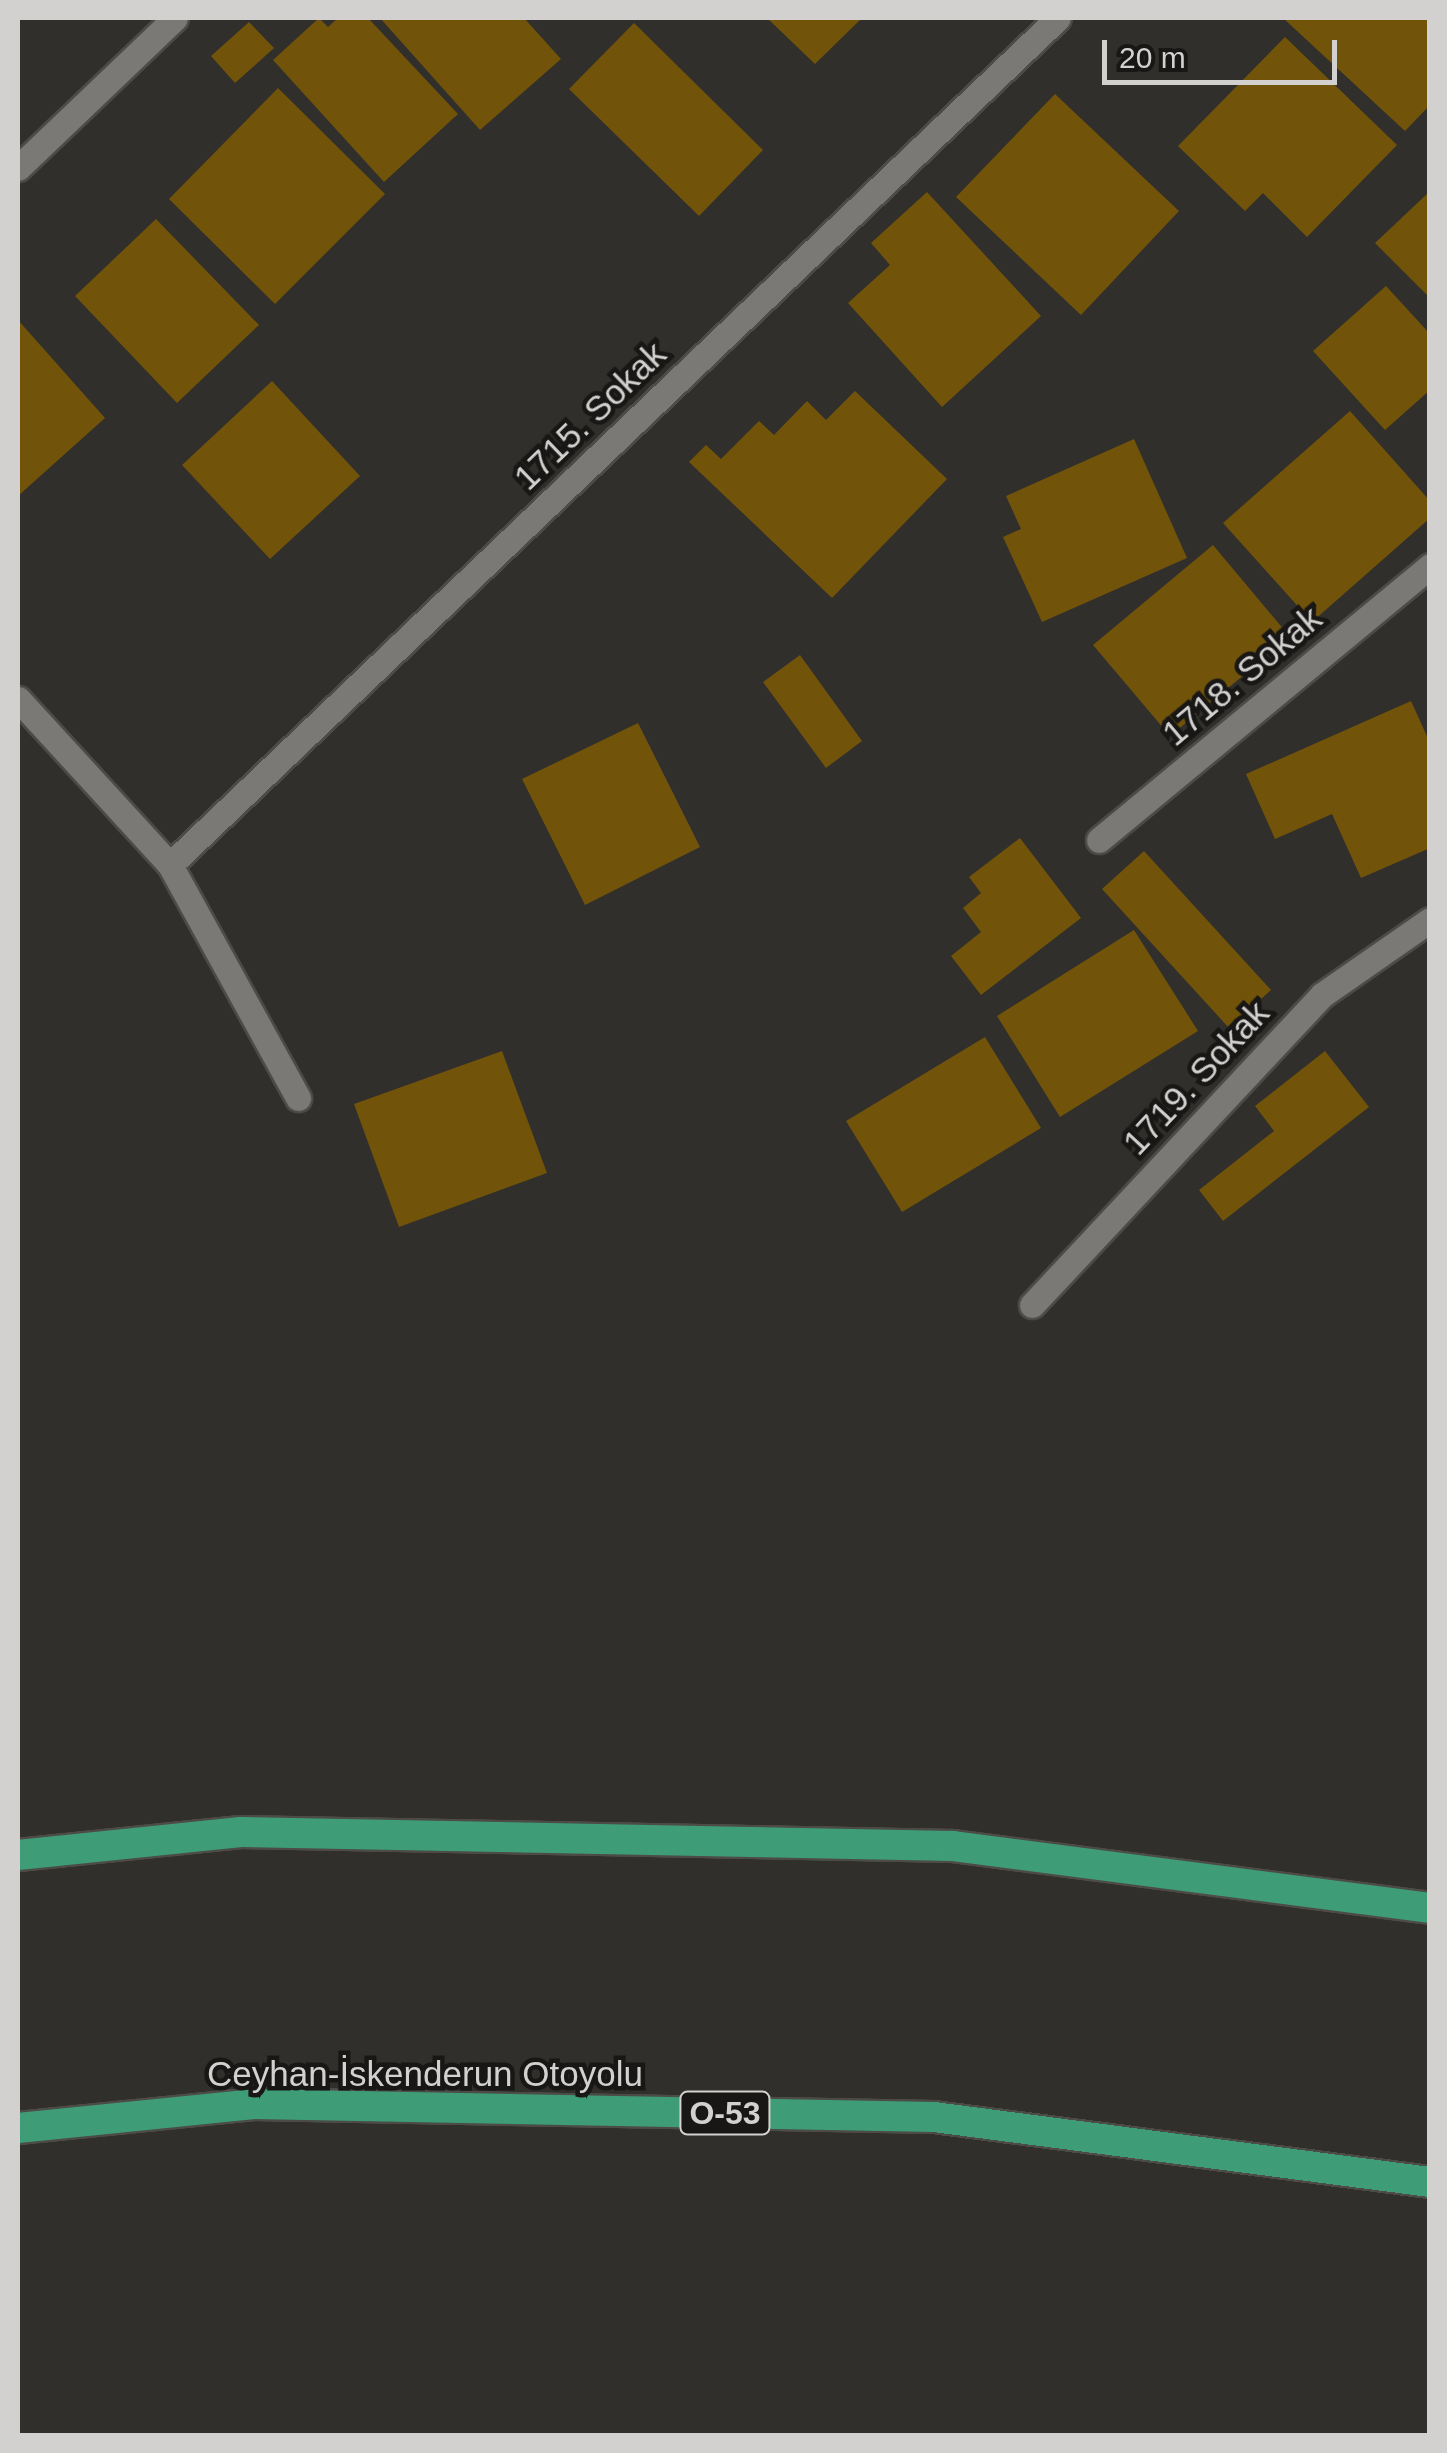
<!DOCTYPE html>
<meta charset="utf-8">
<style>
body{margin:0}
#map{position:relative;width:1447px;height:2453px;overflow:hidden;background:#302f2b;font-family:Arial,sans-serif}
div>[style]{position:absolute}
[style*='--x']{left:calc(var(--x)*1px);top:calc(var(--y)*1px);width:calc(var(--w)*1px);rotate:calc(var(--a)*1deg)}
.building>*{inset:0;background:#72530a}
.roads{filter:drop-shadow(2px 0 #4c4b48) drop-shadow(-2px 0 #4c4b48) drop-shadow(0 2px #4c4b48) drop-shadow(0 -2px #4c4b48)}
.minor>*{height:25px;margin:-12.5px;padding:0 12.5px;transform-origin:12.5px;border-radius:12.5px;background:#7b7976}
.highway>*{height:30px;margin:-15px;padding:0 15px;transform-origin:15px;border-radius:15px;background:#3e9d76}
span{translate:-50% -50%;white-space:nowrap;text-align:center;line-height:1.15;-webkit-text-stroke:9px #181715;paint-order:stroke}
.shield-label span{padding:2px 8px;background:#181715;border:2px solid;border-radius:8px;-webkit-text-stroke-width:0}
.shield-label{font-size:32px;color:#d2d1cf;font-weight:700}
.street-label{font-size:35px;color:#d2d1cf}
.frame{position:absolute;inset:0;border:20px solid #d2d1cf;pointer-events:none}
.scale{position:absolute;left:1102px;top:40px;width:235px;height:45px;box-sizing:border-box;border:5px solid #d2d1cf;border-top:0;padding-left:12px;font-size:30px;line-height:35px;white-space:nowrap;color:#d2d1cf;-webkit-text-stroke:8px #181715;paint-order:stroke}
</style>
<div id="map">
<div class="building">
<i style="clip-path:polygon(319px 18px,328px 27px,338px 18px,368px 18px,458px 114px,384px 182px,273px 60px)"></i>
<i style="clip-path:polygon(380px 18px,524px 18px,561px 59px,480px 130px)"></i>
<i style="clip-path:polygon(767px 18px,862px 18px,815px 64px)"></i>
<i style="clip-path:polygon(1283px 18px,1430px 18px,1430px 105px,1405px 131px)"></i>
<i style="clip-path:polygon(249px 22px,274px 48px,235px 83px,211px 56px)"></i>
<i style="clip-path:polygon(634px 23px,763px 150px,699px 216px,569px 89px)"></i>
<i style="clip-path:polygon(1285px 37px,1397px 145px,1307px 237px,1263px 193px,1245px 211px,1178px 146px)"></i>
<i style="clip-path:polygon(278px 88px,385px 194px,275px 304px,169px 199px)"></i>
<i style="clip-path:polygon(1055px 94px,1179px 211px,1081px 315px,956px 197px)"></i>
<i style="clip-path:polygon(927px 192px,1041px 316px,942px 407px,848px 303px,890px 265px,871px 243px)"></i>
<i style="clip-path:polygon(1427px 194px,1430px 197px,1430px 298px,1375px 243px)"></i>
<i style="clip-path:polygon(156px 219px,259px 325px,177px 403px,75px 296px)"></i>
<i style="clip-path:polygon(1386px 286px,1430px 334px,1430px 390px,1385px 430px,1313px 351px)"></i>
<i style="clip-path:polygon(18px 320px,105px 418px,18px 496px)"></i>
<i style="clip-path:polygon(272px 381px,360px 476px,270px 559px,182px 465px)"></i>
<i style="clip-path:polygon(855px 391px,947px 479px,832px 598px,689px 462px,706px 445px,721px 459px,759px 421px,774px 435px,807px 401px,826px 420px)"></i>
<i style="clip-path:polygon(1350px 411px,1430px 501px,1430px 518px,1312px 622px,1223px 523px)"></i>
<i style="clip-path:polygon(1134px 439px,1187px 558px,1042px 622px,1003px 537px,1021px 529px,1006px 496px)"></i>
<i style="clip-path:polygon(1213px 545px,1290px 637px,1170px 736px,1093px 645px)"></i>
<i style="clip-path:polygon(800px 655px,862px 741px,826px 768px,763px 682px)"></i>
<i style="clip-path:polygon(1411px 701px,1430px 743px,1430px 848px,1361px 878px,1332px 814px,1275px 839px,1246px 774px)"></i>
<i style="clip-path:polygon(638px 723px,700px 847px,585px 905px,522px 779px)"></i>
<i style="clip-path:polygon(1020px 838px,1081px 918px,981px 995px,951px 956px,981px 932px,963px 908px,981px 893px,969px 877px)"></i>
<i style="clip-path:polygon(1144px 851px,1271px 990px,1229px 1028px,1102px 889px)"></i>
<i style="clip-path:polygon(1134px 930px,1198px 1031px,1060px 1117px,997px 1016px)"></i>
<i style="clip-path:polygon(985px 1037px,1041px 1128px,902px 1212px,846px 1121px)"></i>
<i style="clip-path:polygon(502px 1051px,547px 1173px,399px 1227px,354px 1104px)"></i>
<i style="clip-path:polygon(1325px 1051px,1369px 1107px,1223px 1221px,1199px 1190px,1274px 1131px,1255px 1106px)"></i>
</div>
<div class="roads">
<div class="minor">
<i style="--x:18;--y:168;--w:217;--a:-43.7"></i>
<i style="--x:18;--y:699;--w:225;--a:47.5"></i>
<i style="--x:170;--y:865;--w:266;--a:61.2"></i>
<i style="--x:1099;--y:840;--w:430;--a:-39.6"></i>
<i style="--x:170;--y:865;--w:1227;--a:-43.65"></i>
<i style="--x:1032;--y:1305;--w:424;--a:-46.9"></i>
<i style="--x:1322;--y:995;--w:131;--a:-34.8"></i>
</div>
<div class="highway">
<i style="--x:18;--y:1855;--w:224;--a:-5.9"></i>
<i style="--x:241;--y:1832;--w:712;--a:1.13"></i>
<i style="--x:953;--y:1846;--w:481;--a:7.4"></i>
<i style="--x:18;--y:2128;--w:237;--a:-5.8"></i>
<i style="--x:254;--y:2104;--w:680;--a:1.1"></i>
<i style="--x:934;--y:2117;--w:500;--a:7.47"></i>
</div>
</div>
<div class="shield-label">
<span style="left:725px;top:2113px">O-53</span>
</div>
<div class="street-label">
<span style="left:590px;top:416px;rotate:-44deg">1715. Sokak</span>
<span style="left:1242px;top:676px;rotate:-40deg">1718. Sokak</span>
<span style="left:1196px;top:1078px;rotate:-47deg">1719. Sokak</span>
<span style="left:425px;top:2074px">Ceyhan-İskenderun Otoyolu</span>
</div>
<div class="frame"></div>
<div class="scale">20 m</div>
</div>
